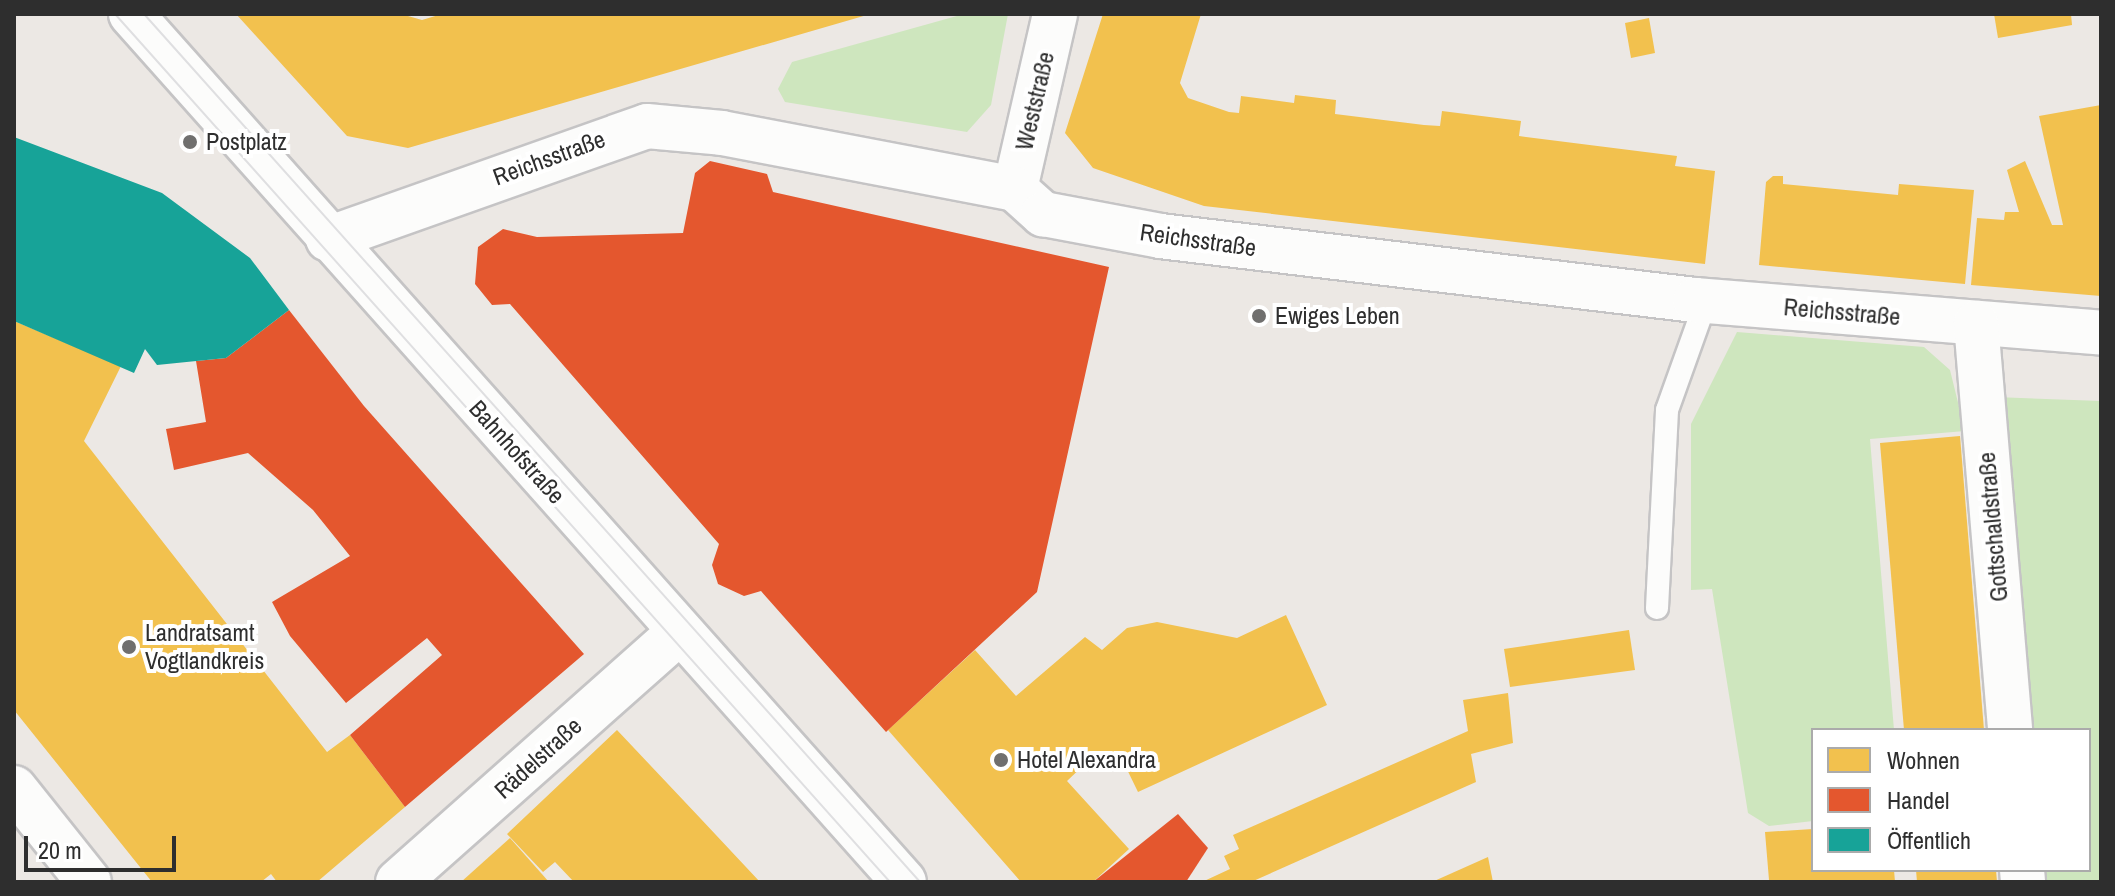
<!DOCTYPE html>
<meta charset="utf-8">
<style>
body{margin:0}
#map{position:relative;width:2115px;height:896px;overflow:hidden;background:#ece8e4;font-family:"Archivo Narrow",sans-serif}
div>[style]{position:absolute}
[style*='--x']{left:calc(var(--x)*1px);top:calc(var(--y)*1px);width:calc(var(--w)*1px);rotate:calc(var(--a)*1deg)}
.green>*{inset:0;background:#cee6be}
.homes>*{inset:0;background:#f2c14e}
.shops>*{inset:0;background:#e4572e}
.public>*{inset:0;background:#17a398}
.roads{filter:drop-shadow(2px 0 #c5c4c5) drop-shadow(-2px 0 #c5c4c5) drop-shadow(0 2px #c5c4c5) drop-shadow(0 -2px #c5c4c5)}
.lane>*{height:22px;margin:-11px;padding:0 11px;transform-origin:11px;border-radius:11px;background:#fcfcfb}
.street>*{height:44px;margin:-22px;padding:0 22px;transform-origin:22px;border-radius:22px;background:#fcfcfb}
.tram>*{height:2px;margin:-1px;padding:0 1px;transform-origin:1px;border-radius:1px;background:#dfdfe1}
.dots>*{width:22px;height:22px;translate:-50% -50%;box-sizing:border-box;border:4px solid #fff;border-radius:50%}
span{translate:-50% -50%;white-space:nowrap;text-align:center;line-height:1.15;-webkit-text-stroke:8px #fff;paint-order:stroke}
.street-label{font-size:24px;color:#2e2e2e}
.poi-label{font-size:24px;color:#2e2e2e}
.left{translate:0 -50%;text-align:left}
.frame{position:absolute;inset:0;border:16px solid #2e2e2e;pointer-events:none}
.legend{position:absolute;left:1811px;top:728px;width:280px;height:144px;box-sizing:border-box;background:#fff;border:2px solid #ababab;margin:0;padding:10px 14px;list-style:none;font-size:24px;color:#2e2e2e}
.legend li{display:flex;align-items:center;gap:16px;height:40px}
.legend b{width:40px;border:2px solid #ababab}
.scale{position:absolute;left:24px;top:836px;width:152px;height:36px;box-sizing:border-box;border:4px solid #2e2e2e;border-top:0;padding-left:10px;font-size:24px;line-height:28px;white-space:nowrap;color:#2e2e2e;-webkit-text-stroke:6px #fff;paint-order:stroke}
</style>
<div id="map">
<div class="green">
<i style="clip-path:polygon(964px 14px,1008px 14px,991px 105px,967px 132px,785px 102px,778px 89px,792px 62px)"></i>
<i style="clip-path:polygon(1737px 332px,1924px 347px,1950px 370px,1965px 431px,1870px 439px,1894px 730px,1813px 730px,1813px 821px,1769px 826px,1748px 813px,1712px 589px,1691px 590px,1691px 424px)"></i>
<i style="clip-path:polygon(1995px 397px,2101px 401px,2101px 882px,2039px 882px,2038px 870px,2089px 870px,2089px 730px,2026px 730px)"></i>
</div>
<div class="homes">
<i style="clip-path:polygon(236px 14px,401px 14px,422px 20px,442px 14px,867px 15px,408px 148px,347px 136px)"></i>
<i style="clip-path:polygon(1103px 14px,1201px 14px,1180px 83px,1188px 98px,1229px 112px,1239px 113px,1241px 96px,1294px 103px,1295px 95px,1336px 100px,1335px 114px,1424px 125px,1440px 126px,1442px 111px,1521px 121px,1519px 136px,1677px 156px,1675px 166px,1715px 171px,1705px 264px,1204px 206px,1093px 168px,1065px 133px)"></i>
<i style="clip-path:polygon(1994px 14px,2071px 14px,2072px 25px,1998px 38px)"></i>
<i style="clip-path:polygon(1649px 18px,1655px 53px,1631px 58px,1625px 23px)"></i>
<i style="clip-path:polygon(2101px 105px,2101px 296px,1971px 285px,1977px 218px,2004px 220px,2005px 212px,2019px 212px,2007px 170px,2025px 161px,2052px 225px,2063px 225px,2039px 116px)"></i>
<i style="clip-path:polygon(1773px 176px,1783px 176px,1783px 184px,1898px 195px,1899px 184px,1974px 190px,1965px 284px,1759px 265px,1766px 182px)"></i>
<i style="clip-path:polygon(14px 321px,121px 366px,84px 441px,327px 752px,350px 735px,405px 807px,317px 882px,277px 882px,271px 874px,261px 882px,152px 882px,14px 710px)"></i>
<i style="clip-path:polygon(1960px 436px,1984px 730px,1904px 730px,1880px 443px)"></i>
<i style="clip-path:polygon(1286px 615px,1327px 705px,1138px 792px,1118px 751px,1087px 762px,1067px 781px,1129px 849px,1093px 882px,1021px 882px,888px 730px,975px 650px,1016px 696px,1085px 637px,1102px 650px,1127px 628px,1157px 622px,1237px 638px)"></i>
<i style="clip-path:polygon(1629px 630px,1635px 670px,1510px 687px,1504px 649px)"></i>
<i style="clip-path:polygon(1508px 693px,1513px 743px,1471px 754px,1476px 782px,1251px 882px,1202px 882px,1230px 869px,1224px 856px,1239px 849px,1233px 835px,1468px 731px,1463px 700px)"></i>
<i style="clip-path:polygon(617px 730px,701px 819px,760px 882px,574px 882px,555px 862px,543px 872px,507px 834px)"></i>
<i style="clip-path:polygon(1813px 829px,1813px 870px,1894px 870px,1895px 882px,1769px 880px,1765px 832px)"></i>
<i style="clip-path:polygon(510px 838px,549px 882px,461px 882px)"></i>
<i style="clip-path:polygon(1488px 857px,1493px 882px,1432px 882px)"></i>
<i style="clip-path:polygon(1916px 870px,1996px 870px,1997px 882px,1917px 882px)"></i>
</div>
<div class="shops">
<i style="clip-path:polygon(710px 161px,767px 174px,773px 192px,1109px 267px,1037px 592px,886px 732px,761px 591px,744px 596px,718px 584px,712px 565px,719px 544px,510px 304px,492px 305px,475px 284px,478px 247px,503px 229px,537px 237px,683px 233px,695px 173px)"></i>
<i style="clip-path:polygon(289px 310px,364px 406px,584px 654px,405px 807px,350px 735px,442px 655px,427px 638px,346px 703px,290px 636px,272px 602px,350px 556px,313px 510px,248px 453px,174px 470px,166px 429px,206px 422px,196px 361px,226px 358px)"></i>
<i style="clip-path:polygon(1178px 814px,1208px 848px,1186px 882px,1093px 882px)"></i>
</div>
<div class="public">
<i style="clip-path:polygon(14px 137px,162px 193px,250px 258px,289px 310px,226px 358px,157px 365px,145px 349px,134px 373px,14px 321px)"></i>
</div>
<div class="roads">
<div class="lane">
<i style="--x:1657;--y:608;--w:198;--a:-87.1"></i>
<i style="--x:1667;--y:410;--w:116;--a:-70.3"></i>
</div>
<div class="street">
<i style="--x:131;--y:14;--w:1162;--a:48.31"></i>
<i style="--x:1015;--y:189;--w:180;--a:-77.1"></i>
<i style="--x:328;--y:239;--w:338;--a:-19.5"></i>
<i style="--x:647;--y:126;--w:75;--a:5.3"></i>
<i style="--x:722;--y:133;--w:298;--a:10.8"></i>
<i style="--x:1015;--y:189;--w:38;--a:42"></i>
<i style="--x:1043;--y:214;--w:119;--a:10.6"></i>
<i style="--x:1160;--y:236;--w:539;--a:6.82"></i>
<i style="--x:1695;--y:300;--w:407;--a:4.6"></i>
<i style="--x:1976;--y:323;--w:408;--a:85.2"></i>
<i style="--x:14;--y:788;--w:120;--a:51.4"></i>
<i style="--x:2022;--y:870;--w:12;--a:85"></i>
<i style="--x:398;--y:882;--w:375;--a:-41.6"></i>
</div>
</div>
<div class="tram">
<i style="--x:115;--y:14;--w:1164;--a:48.24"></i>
<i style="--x:144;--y:14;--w:1164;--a:48.2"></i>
</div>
<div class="dots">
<i style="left:190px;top:142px;background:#706f6e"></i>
<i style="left:1259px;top:316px;background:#706f6e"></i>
<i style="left:129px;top:647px;background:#706f6e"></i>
<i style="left:1001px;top:760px;background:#706f6e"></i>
</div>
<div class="street-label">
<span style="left:1035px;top:101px;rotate:-77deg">Weststraße</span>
<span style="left:549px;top:158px;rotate:-20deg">Reichsstraße</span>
<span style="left:1198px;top:240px;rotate:8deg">Reichsstraße</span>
<span style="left:1842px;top:312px;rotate:5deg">Reichsstraße</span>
<span style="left:517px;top:452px;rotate:48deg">Bahnhofstraße</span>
<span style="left:1993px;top:527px;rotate:-95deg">Gottschaldstraße</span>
<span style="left:538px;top:758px;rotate:-42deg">Rädelstraße</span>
</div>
<div class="poi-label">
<span class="left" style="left:206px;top:142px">Postplatz</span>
<span class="left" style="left:1275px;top:316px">Ewiges Leben</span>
<span class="left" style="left:145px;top:647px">Landratsamt<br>Vogtlandkreis</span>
<span class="left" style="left:1017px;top:760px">Hotel Alexandra</span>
</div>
<div class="frame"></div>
<ul class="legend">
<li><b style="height:22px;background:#f2c14e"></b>Wohnen</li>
<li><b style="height:22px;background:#e4572e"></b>Handel</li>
<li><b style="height:22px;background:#17a398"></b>Öffentlich</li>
</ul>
<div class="scale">20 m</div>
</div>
